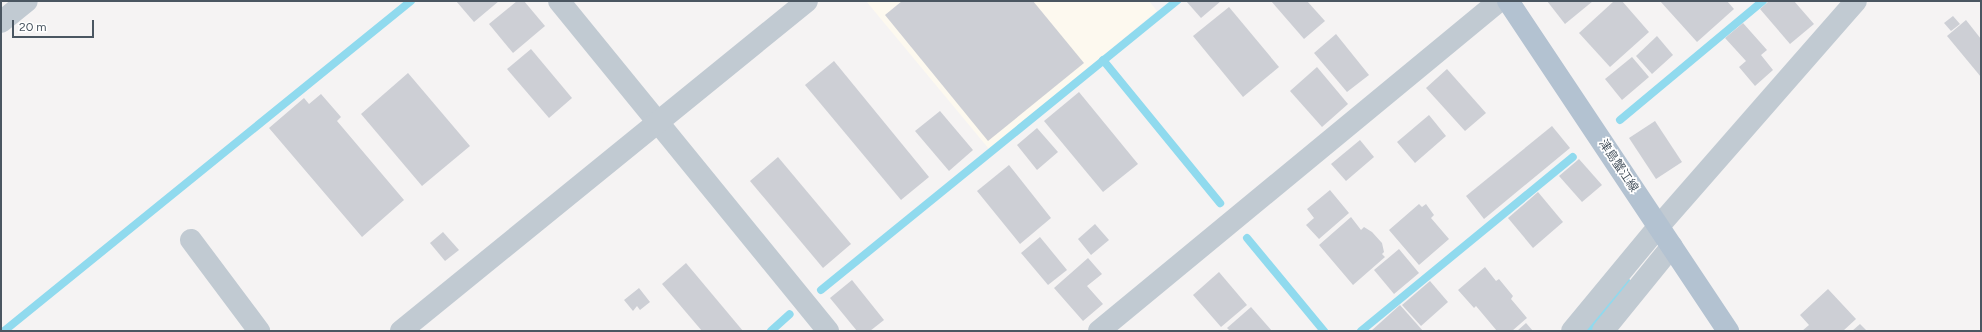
<!DOCTYPE html>
<meta charset="utf-8">
<style>
body{margin:0}
#map{position:relative;width:1982px;height:332px;overflow:hidden;background:#f5f3f3;font-family:Figtree,"Noto Sans JP",sans-serif}
div>[style]{position:absolute}
[style*='--x']{left:calc(var(--x)*1px);top:calc(var(--y)*1px);width:calc(var(--w)*1px);rotate:calc(var(--a)*1deg)}
.commercial>*{inset:0;background:#fdf9ef}
.stream>*{height:8px;margin:-4px;padding:0 4px;transform-origin:4px;border-radius:4px;background:#90daee}
.building>*{inset:0;background:#cdcfd5}
.minor>*{height:22px;margin:-11px;padding:0 11px;transform-origin:11px;border-radius:11px;background:#c1cad2}
.major>*{height:22px;margin:-11px;padding:0 11px;transform-origin:11px;border-radius:11px;background:#b3c2d1}
span{translate:-50% -50%;white-space:nowrap;text-align:center;line-height:1.15;-webkit-text-stroke:3.5px #fff;paint-order:stroke}
.street-label{font-size:12px;color:#4a5661}
.frame{position:absolute;inset:0;border:2px solid #4a5661;pointer-events:none}
.scale{position:absolute;left:12px;top:20px;width:82px;height:18px;box-sizing:border-box;border:2px solid #4a5661;border-top:0;padding-left:5px;font-size:12px;line-height:14px;white-space:nowrap;color:#4a5661;-webkit-text-stroke:3px #fff;paint-order:stroke}
</style>
<div id="map">
<div class="commercial">
<i style="clip-path:polygon(866px 1px,1149px 1px,1157px 11px,989px 149px)"></i>
</div>
<div class="stream">
<i style="--x:1103;--y:60;--w:185;--a:50.7"></i>
<i style="--x:1620;--y:120;--w:186;--a:-39.8"></i>
<i style="--x:1247;--y:238;--w:121;--a:50.4"></i>
<i style="--x:821;--y:290;--w:459;--a:-39.1"></i>
<i style="--x:4;--y:331;--w:524;--a:-39.04"></i>
<i style="--x:771;--y:331;--w:25;--a:-42"></i>
<i style="--x:1361;--y:331;--w:274;--a:-39.4"></i>
<i style="--x:1587;--y:331;--w:63;--a:-50.8"></i>
</div>
<div class="building">
<i style="clip-path:polygon(456px 1px,499px 1px,474px 22px)"></i>
<i style="clip-path:polygon(517px 1px,524px 1px,545px 26px,513px 53px,489px 24px)"></i>
<i style="clip-path:polygon(902px 1px,1033px 1px,1084px 63px,988px 141px,885px 15px)"></i>
<i style="clip-path:polygon(1186px 1px,1221px 1px,1201px 18px)"></i>
<i style="clip-path:polygon(1271px 1px,1307px 1px,1325px 21px,1304px 39px)"></i>
<i style="clip-path:polygon(1547px 1px,1593px 1px,1565px 24px)"></i>
<i style="clip-path:polygon(1614px 1px,1622px 1px,1649px 32px,1610px 67px,1579px 33px)"></i>
<i style="clip-path:polygon(1660px 1px,1727px 1px,1734px 9px,1697px 42px)"></i>
<i style="clip-path:polygon(1769px 1px,1794px 1px,1814px 24px,1790px 44px,1760px 9px)"></i>
<i style="clip-path:polygon(1229px 7px,1279px 67px,1243px 97px,1193px 36px)"></i>
<i style="clip-path:polygon(1953px 16px,1960px 24px,1951px 31px,1944px 23px)"></i>
<i style="clip-path:polygon(1966px 20px,1981px 39px,1981px 77px,1947px 36px)"></i>
<i style="clip-path:polygon(1743px 23px,1767px 50px,1761px 55px,1773px 70px,1755px 86px,1739px 67px,1746px 61px,1725px 38px)"></i>
<i style="clip-path:polygon(1336px 34px,1369px 75px,1347px 92px,1314px 53px)"></i>
<i style="clip-path:polygon(1657px 36px,1673px 55px,1652px 74px,1636px 56px)"></i>
<i style="clip-path:polygon(531px 49px,572px 98px,549px 118px,507px 69px)"></i>
<i style="clip-path:polygon(1632px 57px,1649px 77px,1622px 100px,1605px 79px)"></i>
<i style="clip-path:polygon(834px 61px,929px 177px,901px 200px,805px 85px)"></i>
<i style="clip-path:polygon(1317px 67px,1348px 104px,1322px 127px,1290px 91px)"></i>
<i style="clip-path:polygon(1447px 69px,1486px 113px,1465px 131px,1426px 88px)"></i>
<i style="clip-path:polygon(408px 73px,470px 146px,422px 186px,361px 114px)"></i>
<i style="clip-path:polygon(1079px 92px,1138px 164px,1103px 192px,1044px 121px)"></i>
<i style="clip-path:polygon(321px 94px,341px 117px,337px 121px,404px 200px,362px 237px,269px 128px,304px 98px,309px 104px)"></i>
<i style="clip-path:polygon(940px 111px,973px 150px,949px 171px,915px 131px)"></i>
<i style="clip-path:polygon(1429px 115px,1446px 136px,1415px 163px,1397px 142px)"></i>
<i style="clip-path:polygon(1655px 121px,1682px 162px,1656px 179px,1629px 138px)"></i>
<i style="clip-path:polygon(1552px 126px,1570px 148px,1484px 219px,1466px 196px)"></i>
<i style="clip-path:polygon(1037px 128px,1058px 152px,1037px 170px,1017px 145px)"></i>
<i style="clip-path:polygon(1360px 140px,1374px 157px,1346px 181px,1331px 164px)"></i>
<i style="clip-path:polygon(778px 157px,851px 244px,823px 268px,750px 181px)"></i>
<i style="clip-path:polygon(1579px 159px,1602px 185px,1582px 202px,1559px 176px)"></i>
<i style="clip-path:polygon(1009px 165px,1051px 218px,1020px 244px,977px 191px)"></i>
<i style="clip-path:polygon(1330px 190px,1349px 213px,1319px 239px,1306px 225px,1314px 218px,1307px 209px)"></i>
<i style="clip-path:polygon(1538px 192px,1563px 222px,1533px 248px,1508px 218px)"></i>
<i style="clip-path:polygon(1419px 204px,1422px 207px,1426px 204px,1434px 215px,1431px 218px,1449px 239px,1419px 265px,1389px 230px)"></i>
<i style="clip-path:polygon(1351px 217px,1361px 230px,1364px 227px,1372px 232px,1382px 243px,1384px 252px,1382px 254px,1385px 257px,1353px 285px,1319px 245px)"></i>
<i style="clip-path:polygon(1095px 224px,1109px 240px,1091px 255px,1078px 239px)"></i>
<i style="clip-path:polygon(443px 232px,459px 250px,445px 261px,430px 243px)"></i>
<i style="clip-path:polygon(1040px 237px,1067px 270px,1048px 285px,1021px 253px)"></i>
<i style="clip-path:polygon(1399px 249px,1419px 273px,1394px 294px,1374px 270px)"></i>
<i style="clip-path:polygon(1088px 258px,1102px 274px,1087px 286px,1103px 304px,1083px 321px,1054px 288px)"></i>
<i style="clip-path:polygon(686px 263px,743px 331px,702px 331px,662px 284px)"></i>
<i style="clip-path:polygon(1485px 267px,1496px 281px,1499px 279px,1513px 296px,1511px 299px,1527px 318px,1512px 331px,1497px 331px,1476px 306px,1474px 308px,1458px 290px)"></i>
<i style="clip-path:polygon(1219px 272px,1247px 305px,1221px 327px,1193px 295px)"></i>
<i style="clip-path:polygon(852px 280px,884px 320px,870px 331px,857px 331px,830px 298px)"></i>
<i style="clip-path:polygon(1430px 281px,1448px 302px,1421px 326px,1402px 305px)"></i>
<i style="clip-path:polygon(639px 288px,650px 302px,640px 310px,637px 306px,633px 311px,624px 300px)"></i>
<i style="clip-path:polygon(1828px 289px,1856px 319px,1843px 331px,1802px 331px,1809px 325px,1800px 315px)"></i>
<i style="clip-path:polygon(1400px 305px,1423px 331px,1371px 331px)"></i>
<i style="clip-path:polygon(1251px 307px,1272px 331px,1230px 331px,1227px 328px)"></i>
<i style="clip-path:polygon(1526px 323px,1533px 331px,1517px 331px)"></i>
<i style="clip-path:polygon(1860px 324px,1867px 331px,1852px 331px)"></i>
</div>
<div class="minor">
<i style="--x:559;--y:1;--w:426;--a:50.8"></i>
<i style="--x:1;--y:22;--w:33;--a:-39"></i>
<i style="--x:191;--y:240;--w:114;--a:53.2"></i>
<i style="--x:401;--y:331;--w:523;--a:-39.1"></i>
<i style="--x:1099;--y:331;--w:519;--a:-39.52"></i>
<i style="--x:1572;--y:331;--w:136;--a:-50.4"></i>
<i style="--x:1659;--y:226;--w:299;--a:-48.8"></i>
<i style="--x:1603;--y:331;--w:109;--a:-50.9"></i>
</div>
<div class="major">
<i style="--x:1508;--y:1;--w:397;--a:56.3"></i>
</div>
<div class="street-label">
<span style="left:1618px;top:166px;rotate:56deg">津島蟹江線</span>
</div>
<div class="frame"></div>
<div class="scale">20 m</div>
</div>
